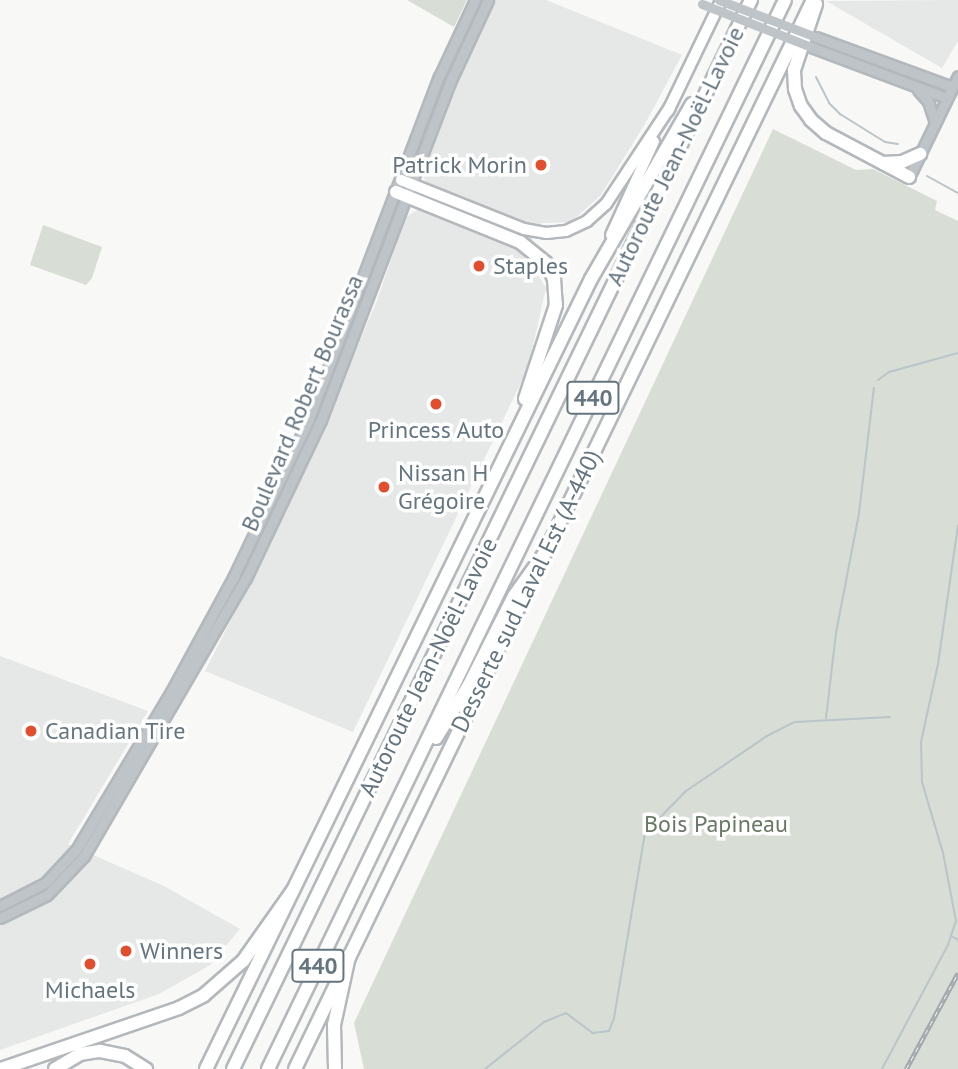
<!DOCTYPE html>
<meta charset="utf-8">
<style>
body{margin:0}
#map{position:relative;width:958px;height:1069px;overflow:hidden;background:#f8f8f6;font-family:"PT Sans",sans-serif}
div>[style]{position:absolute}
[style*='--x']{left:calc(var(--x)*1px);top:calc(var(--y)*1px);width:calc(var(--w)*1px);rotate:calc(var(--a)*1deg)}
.built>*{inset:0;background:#e6e7e7}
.green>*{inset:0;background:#d8ddd5}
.stream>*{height:2px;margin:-1px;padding:0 1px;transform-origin:1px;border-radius:1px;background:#b9c5c9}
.roads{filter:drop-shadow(2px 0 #b3b8bc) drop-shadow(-2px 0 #b3b8bc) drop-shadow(0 2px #b3b8bc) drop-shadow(0 -2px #b3b8bc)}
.tertiary>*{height:9px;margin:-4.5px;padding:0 4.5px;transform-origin:4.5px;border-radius:4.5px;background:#bfc4c8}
.primary>*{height:10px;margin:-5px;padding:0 5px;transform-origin:5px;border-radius:5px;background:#fff}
.trunk>*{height:12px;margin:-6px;padding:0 6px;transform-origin:6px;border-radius:6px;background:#fff}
.motorway>*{height:12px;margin:-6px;padding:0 6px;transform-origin:6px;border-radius:6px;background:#fff}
.rail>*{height:4.5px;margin-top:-2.25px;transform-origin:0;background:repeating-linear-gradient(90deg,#fff 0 5px,#a1a8ad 0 10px);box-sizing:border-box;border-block:2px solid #a1a8ad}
.tertiary-bridge>*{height:9px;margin:-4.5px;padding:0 4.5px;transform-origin:4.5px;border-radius:4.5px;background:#bfc4c8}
.dots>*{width:19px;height:19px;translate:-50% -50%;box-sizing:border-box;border:4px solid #fff;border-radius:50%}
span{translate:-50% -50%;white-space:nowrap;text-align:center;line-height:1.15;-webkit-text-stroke:7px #fff;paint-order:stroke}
.shield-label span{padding:2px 5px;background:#fff;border:2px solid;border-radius:5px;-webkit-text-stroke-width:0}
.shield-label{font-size:23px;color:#647580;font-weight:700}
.street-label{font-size:24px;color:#647580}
.poi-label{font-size:24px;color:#647580}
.right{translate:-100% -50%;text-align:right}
.left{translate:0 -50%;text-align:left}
.park-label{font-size:24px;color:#677963}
</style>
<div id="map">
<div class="built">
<i style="clip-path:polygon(494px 0,546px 0,682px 55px,645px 124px,601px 195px,571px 222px,541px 223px,525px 253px,546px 288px,528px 368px,353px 732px,205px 671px,287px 510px,376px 303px,406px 217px,417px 210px,427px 184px,421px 172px,448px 100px)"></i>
<i style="clip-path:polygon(958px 0,958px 41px,942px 68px,826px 1px)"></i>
<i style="clip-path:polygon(0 656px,148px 711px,68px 844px,164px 886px,240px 929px,210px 965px,159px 994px,0 1050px)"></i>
</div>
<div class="green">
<i style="clip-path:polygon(407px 0,467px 0,454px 27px)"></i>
<i style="clip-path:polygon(773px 129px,856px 170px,873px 169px,937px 201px,935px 210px,958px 221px,958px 1069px,364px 1069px,354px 1023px)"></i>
<i style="clip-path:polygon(43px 225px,102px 247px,92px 278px,86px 285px,30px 265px)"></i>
</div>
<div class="stream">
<i style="--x:816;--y:77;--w:29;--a:63"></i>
<i style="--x:829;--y:103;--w:16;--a:45"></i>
<i style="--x:840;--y:114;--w:53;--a:31.9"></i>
<i style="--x:885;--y:142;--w:13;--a:9"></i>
<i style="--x:927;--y:176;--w:35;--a:29"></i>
<i style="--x:878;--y:380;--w:14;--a:-36"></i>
<i style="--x:889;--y:372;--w:72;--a:-15.4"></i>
<i style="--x:826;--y:718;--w:86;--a:-83.3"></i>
<i style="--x:836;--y:633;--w:122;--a:-79.1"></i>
<i style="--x:859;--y:513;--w:126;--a:-83.2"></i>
<i style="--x:953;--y:937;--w:6;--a:31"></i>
<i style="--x:485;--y:1069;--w:75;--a:-38.5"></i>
<i style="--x:544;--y:1022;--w:24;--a:-22"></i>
<i style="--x:566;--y:1013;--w:34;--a:37"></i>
<i style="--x:593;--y:1033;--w:16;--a:-7"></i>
<i style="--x:609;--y:1031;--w:14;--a:-69"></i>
<i style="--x:614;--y:1018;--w:188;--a:-80.5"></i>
<i style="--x:645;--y:833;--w:59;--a:-45.7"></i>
<i style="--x:686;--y:791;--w:98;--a:-34.2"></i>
<i style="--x:767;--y:736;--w:31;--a:-27"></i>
<i style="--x:795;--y:722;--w:95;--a:-3"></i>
<i style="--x:882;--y:1069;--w:140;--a:-62"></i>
<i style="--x:948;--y:945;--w:25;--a:-72"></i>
<i style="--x:956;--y:921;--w:69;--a:-100.8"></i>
<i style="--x:943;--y:853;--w:74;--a:-106.5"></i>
<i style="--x:922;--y:782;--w:40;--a:-91.4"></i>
<i style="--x:921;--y:742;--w:80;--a:-77.7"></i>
<i style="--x:938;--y:664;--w:140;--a:-81.8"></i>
</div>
<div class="roads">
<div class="tertiary">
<i style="--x:816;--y:37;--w:146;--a:20.1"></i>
<i style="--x:811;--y:47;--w:145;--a:20.6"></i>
<i style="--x:918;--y:90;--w:15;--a:48"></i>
<i style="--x:928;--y:101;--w:23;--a:72"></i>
<i style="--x:909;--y:177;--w:112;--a:-64.1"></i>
<i style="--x:0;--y:906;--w:51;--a:-27.1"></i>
<i style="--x:45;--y:883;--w:45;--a:-46.8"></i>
<i style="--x:76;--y:850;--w:184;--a:-59"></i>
<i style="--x:171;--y:692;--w:132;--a:-61.5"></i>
<i style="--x:234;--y:576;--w:172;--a:-64.5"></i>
<i style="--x:308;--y:421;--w:368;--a:-69.2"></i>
<i style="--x:439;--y:77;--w:85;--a:-64.9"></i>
<i style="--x:0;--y:918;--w:52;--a:-26.1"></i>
<i style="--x:47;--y:895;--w:54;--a:-46.5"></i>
<i style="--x:84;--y:856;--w:322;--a:-59.8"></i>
<i style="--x:246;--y:578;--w:175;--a:-64.6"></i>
<i style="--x:321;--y:420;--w:362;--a:-69.1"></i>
<i style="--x:450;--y:82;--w:90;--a:-65.1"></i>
</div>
<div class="primary">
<i style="--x:668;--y:111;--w:120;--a:-64.3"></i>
<i style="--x:401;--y:180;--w:132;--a:21.7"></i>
<i style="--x:524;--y:229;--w:22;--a:10"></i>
<i style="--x:546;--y:233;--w:20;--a:-6"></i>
<i style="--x:566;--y:231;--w:23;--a:-25"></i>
<i style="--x:587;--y:221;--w:25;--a:-42"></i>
<i style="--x:606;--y:204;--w:116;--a:-56.6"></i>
<i style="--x:611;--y:235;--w:103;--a:-65.4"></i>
</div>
<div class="trunk">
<i style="--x:816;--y:4;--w:70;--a:108.4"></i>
<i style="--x:794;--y:70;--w:19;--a:87"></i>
<i style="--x:795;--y:89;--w:18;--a:71"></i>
<i style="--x:801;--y:106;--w:17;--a:54"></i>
<i style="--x:811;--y:120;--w:20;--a:41"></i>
<i style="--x:826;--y:133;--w:94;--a:27.9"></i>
<i style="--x:883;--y:163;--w:19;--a:-3"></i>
<i style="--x:902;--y:162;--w:20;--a:-24"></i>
<i style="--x:396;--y:192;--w:134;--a:22"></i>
<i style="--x:520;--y:242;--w:33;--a:39"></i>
<i style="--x:546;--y:263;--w:18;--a:63"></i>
<i style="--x:554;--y:279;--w:26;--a:86"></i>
<i style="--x:556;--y:305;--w:99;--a:108.3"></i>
<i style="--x:206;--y:1069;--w:879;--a:-64.02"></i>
<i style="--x:295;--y:1069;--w:1188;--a:-64.15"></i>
</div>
<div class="motorway">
<i style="--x:591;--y:279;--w:202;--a:-60"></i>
<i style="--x:436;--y:738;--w:62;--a:-58.1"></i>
<i style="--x:469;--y:685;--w:100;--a:-63.2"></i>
<i style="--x:514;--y:596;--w:52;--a:-54.5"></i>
<i style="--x:1;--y:1069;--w:188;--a:-18.9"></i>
<i style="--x:179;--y:1008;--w:28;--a:-27"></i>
<i style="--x:204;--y:995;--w:52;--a:-41.1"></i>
<i style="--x:243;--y:961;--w:87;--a:-54.8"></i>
<i style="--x:55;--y:1069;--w:29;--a:-31"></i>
<i style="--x:80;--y:1054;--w:20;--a:-9"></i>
<i style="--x:100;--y:1051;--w:25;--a:11"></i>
<i style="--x:125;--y:1056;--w:25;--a:32"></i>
<i style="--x:233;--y:1069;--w:1188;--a:-64.15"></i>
<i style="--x:268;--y:1069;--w:1187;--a:-64.19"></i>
<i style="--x:335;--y:1069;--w:44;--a:-91.3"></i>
<i style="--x:334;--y:1025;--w:71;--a:-77.7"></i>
</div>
</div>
<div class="rail">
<i style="--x:906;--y:1069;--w:109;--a:-61.6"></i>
</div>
<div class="tertiary-bridge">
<i style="--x:719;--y:0;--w:104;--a:20.9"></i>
<i style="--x:702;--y:4;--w:117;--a:21.5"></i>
</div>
<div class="dots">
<i style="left:541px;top:165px;background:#e14e2d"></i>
<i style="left:479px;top:266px;background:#e14e2d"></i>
<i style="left:436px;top:404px;background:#e14e2d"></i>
<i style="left:384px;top:487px;background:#e14e2d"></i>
<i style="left:31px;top:731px;background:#e14e2d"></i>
<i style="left:126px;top:951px;background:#e14e2d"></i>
<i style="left:90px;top:964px;background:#e14e2d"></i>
</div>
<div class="shield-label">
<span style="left:593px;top:398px">440</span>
<span style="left:318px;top:966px">440</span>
</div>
<div class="street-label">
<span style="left:675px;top:156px;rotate:-64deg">Autoroute Jean-Noël-Lavoie</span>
<span style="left:302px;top:403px;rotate:-67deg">Boulevard Robert Bourassa</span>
<span style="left:526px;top:591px;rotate:-64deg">Desserte sud Laval Est (A-440)</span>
<span style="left:428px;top:667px;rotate:-64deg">Autoroute Jean-Noël-Lavoie</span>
</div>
<div class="poi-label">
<span class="right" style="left:527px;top:165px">Patrick Morin</span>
<span class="left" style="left:493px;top:266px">Staples</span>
<span style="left:436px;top:430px">Princess Auto</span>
<span class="left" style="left:398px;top:487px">Nissan H<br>Grégoire</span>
<span class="left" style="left:45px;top:731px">Canadian Tire</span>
<span class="left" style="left:140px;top:951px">Winners</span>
<span style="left:90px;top:990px">Michaels</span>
</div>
<div class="park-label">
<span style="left:716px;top:824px">Bois Papineau</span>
</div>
</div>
